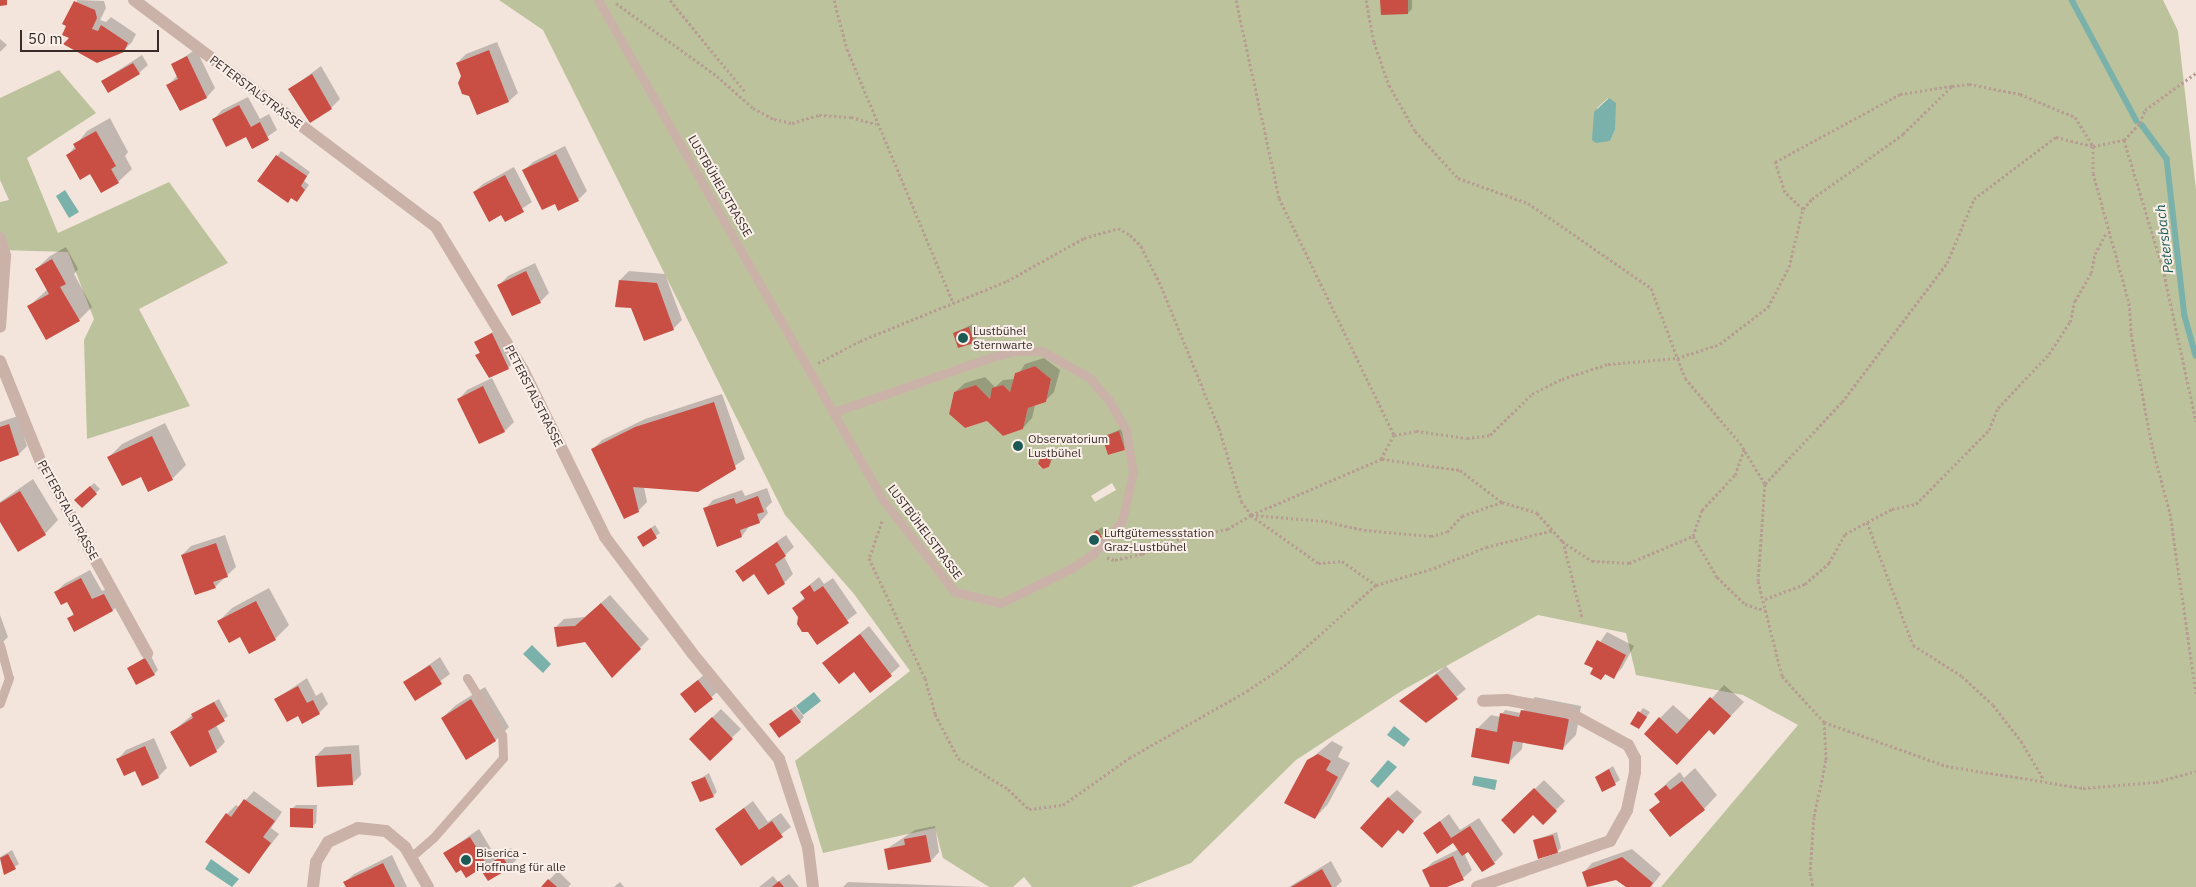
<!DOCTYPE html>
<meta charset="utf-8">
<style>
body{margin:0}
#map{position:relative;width:2196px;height:887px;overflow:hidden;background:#f3e5dc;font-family:"IBM Plex Sans",sans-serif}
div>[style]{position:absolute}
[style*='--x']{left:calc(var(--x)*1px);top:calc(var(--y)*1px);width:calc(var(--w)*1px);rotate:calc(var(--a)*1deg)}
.green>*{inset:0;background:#bcc39c}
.water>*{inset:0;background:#7ab1aa}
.shadow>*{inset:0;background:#0003}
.stream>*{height:5.5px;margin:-2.75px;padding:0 2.75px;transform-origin:2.75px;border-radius:2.75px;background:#7ab1aa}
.building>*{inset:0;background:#c94e44}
.path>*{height:3px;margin-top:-1.5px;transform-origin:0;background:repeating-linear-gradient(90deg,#b79c92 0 2.5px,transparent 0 5px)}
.service>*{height:9px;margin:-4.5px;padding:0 4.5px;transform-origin:4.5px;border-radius:4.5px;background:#cbb2a8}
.minor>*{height:12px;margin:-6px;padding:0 6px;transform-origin:6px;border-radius:6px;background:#cbb2a8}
.dots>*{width:14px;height:14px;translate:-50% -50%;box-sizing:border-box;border:2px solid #faefe9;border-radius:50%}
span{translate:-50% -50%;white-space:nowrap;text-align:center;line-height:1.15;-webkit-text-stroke:4px #faefe9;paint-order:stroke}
.street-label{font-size:12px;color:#382b28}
.poi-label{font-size:12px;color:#382b28}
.left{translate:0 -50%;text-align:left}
.water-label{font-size:14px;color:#1c5b55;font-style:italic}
.scale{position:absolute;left:20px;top:30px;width:139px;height:22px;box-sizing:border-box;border:2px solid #382b28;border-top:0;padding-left:6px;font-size:15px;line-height:18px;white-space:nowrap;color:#382b28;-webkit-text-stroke:4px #faefe9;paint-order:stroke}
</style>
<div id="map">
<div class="green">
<i style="clip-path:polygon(evenodd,499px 0,2163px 0,2178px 31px,2196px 190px,2196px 887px,1661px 887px,1798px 725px,1743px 695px,1636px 675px,1626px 633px,1538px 615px,1403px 690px,1296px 760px,1191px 863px,1131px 887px,1032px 887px,1024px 877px,1013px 887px,989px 887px,943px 858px,935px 828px,823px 853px,795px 761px,910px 671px,854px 594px,785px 515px,543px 30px,499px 0,1608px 98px,1615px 130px,1610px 141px,1597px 108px,1608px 98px,499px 0,1035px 366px,1051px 379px,1046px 402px,1028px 408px,1023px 429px,1003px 436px,987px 421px,965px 428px,949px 414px,954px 392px,976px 385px,990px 399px,993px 388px,1003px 385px,1010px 392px,1015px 373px,1035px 366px,499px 0,1119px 432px,1125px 450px,1108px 455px,1102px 437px,1119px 432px,499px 0,1046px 456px,1051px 461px,1049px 467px,1043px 469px,1038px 465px,1040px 458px,1046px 456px,499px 0,1112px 483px,1116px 490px,1095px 502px,1091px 496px,1112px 483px)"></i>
<i style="clip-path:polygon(59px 70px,96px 113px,27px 158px,58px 233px,169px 182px,228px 263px,139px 309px,190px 406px,87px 439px,84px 340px,94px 319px,68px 252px,0 250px,0 202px,9px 200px,0 180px,0 98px)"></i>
</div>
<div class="water">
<i style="clip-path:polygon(1609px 98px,1616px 103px,1615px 130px,1610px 141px,1596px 143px,1592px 140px,1594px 112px)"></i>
<i style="clip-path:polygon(65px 190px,79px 212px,69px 218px,56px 196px)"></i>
<i style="clip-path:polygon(532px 645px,551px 664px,543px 673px,523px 654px)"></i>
<i style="clip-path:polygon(814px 692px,821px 701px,803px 715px,796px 706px)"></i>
<i style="clip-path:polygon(1394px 726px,1410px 739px,1404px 747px,1387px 735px)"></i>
<i style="clip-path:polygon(1388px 760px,1397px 767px,1378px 788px,1370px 781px)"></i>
<i style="clip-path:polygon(1474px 776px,1497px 780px,1495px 790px,1472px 785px)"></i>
<i style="clip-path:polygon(211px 859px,239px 879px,232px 887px,205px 869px)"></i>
</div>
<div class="shadow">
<i style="clip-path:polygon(77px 0,104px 1px,106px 8px,100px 20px,106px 22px,111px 17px,136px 34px,132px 42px,123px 51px,71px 37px)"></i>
<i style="clip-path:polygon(1382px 0,1412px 0,1412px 9px,1408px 13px)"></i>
<i style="clip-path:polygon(0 39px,7px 45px,0 52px)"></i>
<i style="clip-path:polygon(497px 42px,518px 93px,509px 101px,478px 114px,457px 63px,466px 54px)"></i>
<i style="clip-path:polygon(196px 49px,215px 88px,207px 97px,180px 110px,168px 85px,177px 76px,173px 65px)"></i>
<i style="clip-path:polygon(142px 55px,148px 65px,139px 73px,102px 81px)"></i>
<i style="clip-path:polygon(321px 66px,340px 99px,331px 108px,289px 90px)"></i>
<i style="clip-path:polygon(248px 97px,260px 119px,269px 114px,277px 130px,253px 147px,247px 135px,214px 119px,222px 110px)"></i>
<i style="clip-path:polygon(110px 118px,128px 152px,125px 156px,132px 169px,118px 182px,91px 172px,68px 155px,87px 131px)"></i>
<i style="clip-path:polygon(565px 146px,587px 191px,578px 200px,524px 170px,533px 162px)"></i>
<i style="clip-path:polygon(281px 151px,310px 172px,304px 181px,309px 185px,301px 196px,259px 181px)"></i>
<i style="clip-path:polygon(514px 167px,532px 202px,505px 220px,502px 214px,474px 192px,483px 184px)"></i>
<i style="clip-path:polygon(66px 247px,78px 269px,74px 274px,92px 307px,79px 320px,29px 306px,48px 289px,36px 269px,50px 256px)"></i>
<i style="clip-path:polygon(535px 263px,549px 293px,540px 302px,499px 285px,508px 276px)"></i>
<i style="clip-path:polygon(629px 271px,665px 274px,682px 320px,674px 328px,644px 339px,620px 280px)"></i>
<i style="clip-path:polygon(973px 324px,977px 337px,973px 342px,954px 333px)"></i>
<i style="clip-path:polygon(496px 330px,512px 364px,508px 368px,477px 355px,480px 352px,476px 342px)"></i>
<i style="clip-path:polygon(1044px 358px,1060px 370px,1054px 392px,1045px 401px,1035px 405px,1032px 418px,1023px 428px,955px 392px,965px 383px,985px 377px,995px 387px,1003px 380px,1015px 379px,1025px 364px)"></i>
<i style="clip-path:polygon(492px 378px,514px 422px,505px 431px,480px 443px,459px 399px,467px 390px)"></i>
<i style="clip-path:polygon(722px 394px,745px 459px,698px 491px,644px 487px,647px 502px,638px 511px,593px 449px,602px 440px,645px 419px)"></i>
<i style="clip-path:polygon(18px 416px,27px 446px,19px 454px,0 460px,0 422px)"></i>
<i style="clip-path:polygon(165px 423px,186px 465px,172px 479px,149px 490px,141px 475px,109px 457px,122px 444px)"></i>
<i style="clip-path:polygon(1123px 428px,1128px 445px,1124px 449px,1103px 437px)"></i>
<i style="clip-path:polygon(1050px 452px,1054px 457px,1048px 466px,1041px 458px)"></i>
<i style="clip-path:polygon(33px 479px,58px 520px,45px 534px,0 520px,0 502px)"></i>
<i style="clip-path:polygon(94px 483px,100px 489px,82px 506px,76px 500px)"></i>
<i style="clip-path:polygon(767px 488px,772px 502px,766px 508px,768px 513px,760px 522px,750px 525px,742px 536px,705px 509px,713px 500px,742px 490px,745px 496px)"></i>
<i style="clip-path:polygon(655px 525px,660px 533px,643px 545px,638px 537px)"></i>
<i style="clip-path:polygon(1102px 527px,1105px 532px,1093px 542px,1094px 533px)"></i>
<i style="clip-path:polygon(225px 535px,236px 567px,215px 587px,182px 555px,191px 546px)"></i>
<i style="clip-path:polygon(786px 535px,794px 547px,784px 556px,793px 574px,784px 583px,754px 573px,736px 571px)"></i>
<i style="clip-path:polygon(90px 570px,102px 591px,113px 586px,121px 602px,113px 610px,69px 618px,74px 613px,68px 600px,56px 592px,64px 584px)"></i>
<i style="clip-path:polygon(819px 577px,824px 584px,833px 578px,857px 613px,817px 643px,793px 608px,805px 597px,801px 592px)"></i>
<i style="clip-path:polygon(269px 588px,289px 625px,275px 639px,240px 635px,219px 621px,232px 608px)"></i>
<i style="clip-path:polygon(610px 595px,649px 639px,612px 676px,585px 640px,556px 627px,564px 619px,585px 617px)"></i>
<i style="clip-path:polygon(0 615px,8px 637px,0 645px)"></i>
<i style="clip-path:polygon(869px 626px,900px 666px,871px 691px,854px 670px,824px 663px)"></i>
<i style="clip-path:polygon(1607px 632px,1634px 646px,1622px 668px,1613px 677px,1606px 674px,1601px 679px,1595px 668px,1586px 663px)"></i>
<i style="clip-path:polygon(150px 654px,158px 670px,154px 674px,129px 668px)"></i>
<i style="clip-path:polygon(440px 657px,450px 674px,416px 699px,405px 682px)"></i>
<i style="clip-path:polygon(1446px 666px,1466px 689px,1426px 722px,1401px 700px)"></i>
<i style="clip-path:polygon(707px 672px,721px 689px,695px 711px,682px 694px)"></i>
<i style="clip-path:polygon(307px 678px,316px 696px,322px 692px,328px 704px,319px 713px,298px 715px,276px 699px)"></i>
<i style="clip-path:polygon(1724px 685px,1744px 702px,1714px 734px,1709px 729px,1690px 750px,1660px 718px,1673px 705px,1691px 721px)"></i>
<i style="clip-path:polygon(485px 687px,509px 727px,496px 740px,466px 758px,442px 718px,456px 705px)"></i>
<i style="clip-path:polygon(1535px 697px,1581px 706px,1576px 735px,1562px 749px,1523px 741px,1522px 749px,1508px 763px,1477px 729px,1491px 715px,1500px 717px,1505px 710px,1521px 713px)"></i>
<i style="clip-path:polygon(219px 699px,228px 716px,216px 725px,225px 742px,216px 751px,172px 732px,197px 711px)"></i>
<i style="clip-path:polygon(795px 706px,804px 717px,800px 721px,775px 721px)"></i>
<i style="clip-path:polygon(1643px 708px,1650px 712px,1639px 728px,1632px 723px)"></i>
<i style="clip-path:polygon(721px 709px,741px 729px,710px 759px,690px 739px)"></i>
<i style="clip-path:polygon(154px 738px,167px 768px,158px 777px,118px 759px,126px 750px)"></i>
<i style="clip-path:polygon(1332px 741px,1343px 747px,1338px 757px,1350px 763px,1328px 804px,1315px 818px,1308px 761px)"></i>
<i style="clip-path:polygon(359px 745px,361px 775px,352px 784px,316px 756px,325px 747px)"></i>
<i style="clip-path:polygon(1613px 766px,1620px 780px,1603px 791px,1596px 777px)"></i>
<i style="clip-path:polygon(1695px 768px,1717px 795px,1704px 809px,1651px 811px,1661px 801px,1656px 794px,1669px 781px,1680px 772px,1684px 778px)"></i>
<i style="clip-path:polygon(709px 773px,717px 792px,713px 796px,693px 783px)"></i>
<i style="clip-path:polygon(1544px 780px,1565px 801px,1543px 823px,1533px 813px,1503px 820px)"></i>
<i style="clip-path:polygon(1397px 790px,1422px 812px,1411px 823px,1398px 828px,1388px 798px)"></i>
<i style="clip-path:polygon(254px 791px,282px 812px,271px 828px,279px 834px,249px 872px,207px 842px,227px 814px,236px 805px,239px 807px)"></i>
<i style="clip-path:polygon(753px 801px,768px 822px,781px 813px,791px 827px,741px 864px,716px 829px)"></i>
<i style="clip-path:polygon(296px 805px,317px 805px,316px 823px,312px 827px,292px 809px)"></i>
<i style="clip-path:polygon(1449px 814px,1460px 830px,1479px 818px,1503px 854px,1494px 863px,1468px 850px,1464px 853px,1472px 870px,1463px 878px,1445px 887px,1432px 887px,1424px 870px,1433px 862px,1459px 849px,1453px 841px,1425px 833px)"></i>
<i style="clip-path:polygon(935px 826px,939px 852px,931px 861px,885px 850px,915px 830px)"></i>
<i style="clip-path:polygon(479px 829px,496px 857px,511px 848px,518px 858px,509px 867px,461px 868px,445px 853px)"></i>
<i style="clip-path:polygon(1557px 832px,1561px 848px,1557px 852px,1535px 840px)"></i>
<i style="clip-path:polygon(1632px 849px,1661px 874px,1651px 887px,1629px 887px,1616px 878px,1589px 887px,1584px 872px,1592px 863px)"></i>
<i style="clip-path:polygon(12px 850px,19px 864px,4px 874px,0 857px)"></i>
<i style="clip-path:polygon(392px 855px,407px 887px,347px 887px,345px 882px,354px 874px)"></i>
<i style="clip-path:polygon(1331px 861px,1342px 881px,1336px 887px,1289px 887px)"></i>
<i style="clip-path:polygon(558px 871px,571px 884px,568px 887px,542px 887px)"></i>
<i style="clip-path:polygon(789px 874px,799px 887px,759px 887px,773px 876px,778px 882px)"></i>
<i style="clip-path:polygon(620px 882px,624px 887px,614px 887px)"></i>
<i style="clip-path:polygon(848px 882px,981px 887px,843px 887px)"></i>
</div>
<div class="stream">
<i style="--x:2072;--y:0;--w:137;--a:61.8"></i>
<i style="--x:2142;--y:125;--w:42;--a:53.7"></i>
<i style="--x:2167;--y:159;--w:158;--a:83.5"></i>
<i style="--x:2185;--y:316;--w:41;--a:74.6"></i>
</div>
<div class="building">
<i style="clip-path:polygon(0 0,7px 0,7px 5px,0 6px)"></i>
<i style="clip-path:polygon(1380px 0,1408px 0,1408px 14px,1381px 15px)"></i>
<i style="clip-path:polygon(74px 1px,95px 10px,97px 18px,92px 29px,98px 31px,101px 25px,128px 43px,124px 52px,97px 63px,63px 44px,69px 38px,62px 35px,66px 26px,62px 24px)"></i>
<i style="clip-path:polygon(489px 50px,509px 102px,477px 115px,469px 96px,462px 94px,458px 83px,461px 76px,456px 63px)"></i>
<i style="clip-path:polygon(187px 56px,207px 98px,180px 111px,166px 85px,178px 79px,171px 64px)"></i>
<i style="clip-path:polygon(133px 63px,140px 74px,108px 93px,101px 81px)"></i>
<i style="clip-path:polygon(312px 74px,332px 109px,310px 123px,288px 89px)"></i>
<i style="clip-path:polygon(239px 105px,251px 127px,260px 122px,269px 140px,252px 149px,246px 137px,226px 147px,212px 119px)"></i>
<i style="clip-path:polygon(96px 131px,116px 166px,111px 169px,119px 183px,101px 193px,90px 174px,80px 180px,66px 155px,76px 149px,73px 144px)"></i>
<i style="clip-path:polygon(556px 154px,579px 201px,558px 211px,555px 204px,542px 210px,522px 170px)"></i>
<i style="clip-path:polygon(276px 155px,307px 176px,301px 186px,305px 190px,297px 202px,291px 198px,288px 203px,257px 181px)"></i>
<i style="clip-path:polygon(505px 175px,524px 212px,505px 222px,501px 215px,489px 222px,473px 192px)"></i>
<i style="clip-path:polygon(52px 259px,66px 284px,60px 287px,80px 321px,46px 340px,27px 306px,49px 294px,35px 269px)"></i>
<i style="clip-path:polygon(526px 271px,541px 303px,512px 316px,497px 285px)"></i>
<i style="clip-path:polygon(619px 280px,657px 283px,674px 330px,644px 341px,631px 308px,615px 307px)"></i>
<i style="clip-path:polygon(969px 327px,974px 343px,958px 348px,953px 333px)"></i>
<i style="clip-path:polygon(492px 333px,509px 369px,489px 378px,475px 355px,480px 353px,474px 342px)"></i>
<i style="clip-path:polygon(1035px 366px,1051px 379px,1046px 402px,1028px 408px,1023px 429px,1003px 436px,987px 421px,965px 428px,949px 414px,954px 392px,976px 385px,990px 399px,992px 388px,1003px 385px,1010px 392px,1015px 373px)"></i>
<i style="clip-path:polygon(483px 386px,505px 432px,479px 444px,457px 399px)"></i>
<i style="clip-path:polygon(714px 402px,736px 469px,698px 492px,633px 487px,639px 512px,624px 519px,591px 449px,635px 427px)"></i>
<i style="clip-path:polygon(9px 424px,19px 455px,0 462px,0 427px)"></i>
<i style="clip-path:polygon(1119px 431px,1125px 450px,1108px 455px,1102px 437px)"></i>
<i style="clip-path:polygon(152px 436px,173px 480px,148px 492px,141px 477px,122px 486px,107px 457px)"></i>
<i style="clip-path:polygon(1046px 456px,1051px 461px,1049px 467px,1043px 469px,1038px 464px,1040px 458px)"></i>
<i style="clip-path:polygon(90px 486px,97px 494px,82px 508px,74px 500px)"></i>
<i style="clip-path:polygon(20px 491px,46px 535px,18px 552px,0 522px,0 503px)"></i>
<i style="clip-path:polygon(758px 496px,764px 512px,757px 514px,760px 523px,740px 530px,742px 537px,717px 547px,703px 508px,734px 498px,736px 504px)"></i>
<i style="clip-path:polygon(651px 528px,657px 538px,643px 547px,637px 537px)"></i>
<i style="clip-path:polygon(1097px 530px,1102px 537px,1093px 543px,1088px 537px)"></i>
<i style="clip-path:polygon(777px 542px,786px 556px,775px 564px,785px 584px,768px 595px,754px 574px,743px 582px,735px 571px)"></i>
<i style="clip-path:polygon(216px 543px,228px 577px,213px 582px,216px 588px,195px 595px,181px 555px)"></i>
<i style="clip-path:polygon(81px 578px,92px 599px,104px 594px,113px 611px,74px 632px,67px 618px,74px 615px,67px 602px,61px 605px,54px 592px)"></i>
<i style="clip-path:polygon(810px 585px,814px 592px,823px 586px,849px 623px,817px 645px,808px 632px,802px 632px,797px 624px,798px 617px,792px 608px,805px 599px,800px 592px)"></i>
<i style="clip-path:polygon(256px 601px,276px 640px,249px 654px,240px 637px,229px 643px,217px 621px)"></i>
<i style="clip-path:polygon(601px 603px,641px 649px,612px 678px,585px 642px,557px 647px,554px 627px,575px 626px)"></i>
<i style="clip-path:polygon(860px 634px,892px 676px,870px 693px,854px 672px,839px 684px,822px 663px)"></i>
<i style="clip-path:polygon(1597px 640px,1626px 655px,1614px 679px,1605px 674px,1601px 680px,1590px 674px,1593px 668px,1584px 664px)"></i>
<i style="clip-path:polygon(145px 658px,155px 675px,136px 685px,127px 668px)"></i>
<i style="clip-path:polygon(430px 665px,442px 684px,415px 701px,403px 682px)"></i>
<i style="clip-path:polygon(1437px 674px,1458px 699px,1426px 723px,1399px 701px)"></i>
<i style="clip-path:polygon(698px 680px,713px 699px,695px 713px,680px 694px)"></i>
<i style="clip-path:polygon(298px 686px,307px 703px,313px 700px,320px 714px,302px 724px,298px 716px,287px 722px,274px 699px)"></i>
<i style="clip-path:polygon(1710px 697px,1731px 716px,1714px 735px,1709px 730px,1677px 765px,1644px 734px,1659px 717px,1677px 734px)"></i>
<i style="clip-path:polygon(471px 699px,496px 741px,466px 760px,441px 718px)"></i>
<i style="clip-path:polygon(214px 702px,225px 721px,208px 731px,217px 752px,190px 767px,170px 732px,193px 718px,191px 714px)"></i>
<i style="clip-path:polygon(791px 709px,801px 722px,779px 738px,769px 724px)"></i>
<i style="clip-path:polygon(1521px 710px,1569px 719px,1563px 750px,1513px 741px,1509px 764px,1471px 757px,1476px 728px,1497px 732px,1500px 713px,1519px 717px)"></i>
<i style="clip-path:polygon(1638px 711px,1647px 717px,1639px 729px,1630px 724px)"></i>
<i style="clip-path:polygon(712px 717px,733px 739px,710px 761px,689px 739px)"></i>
<i style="clip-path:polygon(145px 746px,159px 778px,142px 786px,135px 771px,124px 776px,116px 759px)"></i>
<i style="clip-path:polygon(351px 754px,353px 785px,317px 787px,315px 756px)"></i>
<i style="clip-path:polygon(1318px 754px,1331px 761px,1326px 770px,1338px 777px,1315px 819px,1284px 803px,1307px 760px)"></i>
<i style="clip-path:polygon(1609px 769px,1616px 785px,1602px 792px,1595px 777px)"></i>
<i style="clip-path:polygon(705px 777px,714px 797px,700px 802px,691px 782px)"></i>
<i style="clip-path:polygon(1682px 781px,1705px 810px,1670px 837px,1649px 810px,1660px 802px,1654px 794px,1666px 785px,1670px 790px)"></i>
<i style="clip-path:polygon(1534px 788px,1557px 811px,1543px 825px,1533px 815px,1514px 834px,1501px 820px)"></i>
<i style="clip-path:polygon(1388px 797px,1414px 821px,1403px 834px,1398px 830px,1382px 848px,1360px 828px)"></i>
<i style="clip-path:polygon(244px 799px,275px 821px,263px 837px,271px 843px,249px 874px,205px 842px,226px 813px,231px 817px)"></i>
<i style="clip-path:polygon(290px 808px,313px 809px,313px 828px,290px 827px)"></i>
<i style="clip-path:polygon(744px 808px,759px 830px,772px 821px,783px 837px,741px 866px,715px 829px)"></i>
<i style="clip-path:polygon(1440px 821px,1451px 838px,1470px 826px,1495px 864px,1482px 872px,1468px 852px,1462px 856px,1453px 843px,1437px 854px,1423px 833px)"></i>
<i style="clip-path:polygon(926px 835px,931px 862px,888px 870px,884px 849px,905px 845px,904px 839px)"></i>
<i style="clip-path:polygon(1553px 835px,1558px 853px,1538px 859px,1533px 840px)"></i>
<i style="clip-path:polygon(470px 837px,487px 865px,502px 856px,510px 868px,488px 881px,480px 869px,466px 878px,461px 870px,456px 873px,443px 853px)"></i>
<i style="clip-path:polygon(8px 854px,16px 869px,4px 875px,0 858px)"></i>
<i style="clip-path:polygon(1453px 856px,1464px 880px,1447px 887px,1430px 887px,1422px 870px)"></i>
<i style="clip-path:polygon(1622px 857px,1653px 883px,1650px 887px,1626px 887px,1616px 880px,1587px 887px,1582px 872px)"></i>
<i style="clip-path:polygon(383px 863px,395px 887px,346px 887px,343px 882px)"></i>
<i style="clip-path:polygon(1322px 869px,1332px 887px,1291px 887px)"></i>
<i style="clip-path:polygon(548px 879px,557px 887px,541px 887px)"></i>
<i style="clip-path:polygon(779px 881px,784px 887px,772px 887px)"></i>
</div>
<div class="path">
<i style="--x:670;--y:0;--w:120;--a:50.7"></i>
<i style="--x:834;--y:0;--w:51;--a:75.1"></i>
<i style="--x:847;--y:49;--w:275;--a:67.3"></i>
<i style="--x:1236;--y:0;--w:203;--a:77.7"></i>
<i style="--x:1279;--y:198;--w:263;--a:64.1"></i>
<i style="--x:1366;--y:0;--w:43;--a:79.2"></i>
<i style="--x:1374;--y:42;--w:46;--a:70.8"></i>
<i style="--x:1389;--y:85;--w:53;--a:60.5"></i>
<i style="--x:1415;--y:131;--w:64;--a:47.5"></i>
<i style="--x:1458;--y:178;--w:74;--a:19.7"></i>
<i style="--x:1528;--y:203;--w:150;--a:34.6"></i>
<i style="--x:1651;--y:288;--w:96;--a:69.3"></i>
<i style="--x:1685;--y:378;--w:85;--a:49.8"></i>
<i style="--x:1740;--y:443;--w:48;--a:58.6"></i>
<i style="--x:1765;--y:484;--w:97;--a:94.1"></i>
<i style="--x:1758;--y:581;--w:98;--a:75.8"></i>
<i style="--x:1782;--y:676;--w:62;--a:47.6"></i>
<i style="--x:1824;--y:722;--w:38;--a:87"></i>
<i style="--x:1826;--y:760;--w:58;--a:101.9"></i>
<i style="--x:1814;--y:817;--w:56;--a:94.1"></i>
<i style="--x:1810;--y:873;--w:14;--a:78"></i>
<i style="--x:616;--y:3;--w:125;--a:35.9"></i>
<i style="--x:717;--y:76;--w:48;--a:41.6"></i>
<i style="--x:753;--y:108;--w:24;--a:28"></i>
<i style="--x:774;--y:119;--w:18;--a:13"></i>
<i style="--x:792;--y:123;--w:28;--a:-17"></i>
<i style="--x:819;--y:115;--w:32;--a:4"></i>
<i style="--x:851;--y:117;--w:26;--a:16"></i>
<i style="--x:2124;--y:140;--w:135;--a:73.2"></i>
<i style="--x:2163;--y:269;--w:156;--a:77.8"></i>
<i style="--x:1803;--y:209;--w:25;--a:-137"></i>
<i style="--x:1785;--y:192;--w:32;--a:-108"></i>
<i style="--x:1775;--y:162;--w:142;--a:-28.5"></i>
<i style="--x:1900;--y:94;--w:53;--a:-8.7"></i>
<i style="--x:818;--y:363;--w:47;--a:-27.6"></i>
<i style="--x:860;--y:341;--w:159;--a:-22.2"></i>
<i style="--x:1007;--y:281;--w:88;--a:-29.2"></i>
<i style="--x:1084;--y:238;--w:35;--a:-16"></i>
<i style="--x:1118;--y:228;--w:14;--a:30"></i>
<i style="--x:1130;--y:235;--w:16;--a:45"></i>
<i style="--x:1141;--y:246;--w:45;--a:63.4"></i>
<i style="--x:1161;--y:286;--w:153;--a:67.8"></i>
<i style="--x:1219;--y:428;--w:76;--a:73.2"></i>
<i style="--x:1241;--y:501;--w:17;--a:54"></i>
<i style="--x:1251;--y:515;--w:27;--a:149"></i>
<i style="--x:1228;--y:529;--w:62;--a:168"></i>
<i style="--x:1167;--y:542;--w:28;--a:154"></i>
<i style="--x:1142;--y:554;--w:29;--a:168"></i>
<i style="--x:1114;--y:560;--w:9;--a:-159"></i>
<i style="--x:1382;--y:459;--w:79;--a:8"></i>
<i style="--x:1460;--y:470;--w:53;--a:37.3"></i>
<i style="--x:1765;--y:484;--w:112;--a:-46.8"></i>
<i style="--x:1842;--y:402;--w:174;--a:-52.9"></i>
<i style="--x:1947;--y:263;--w:69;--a:-67.1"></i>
<i style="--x:1974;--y:199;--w:103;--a:-37.1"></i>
<i style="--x:2056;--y:137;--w:38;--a:14"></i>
<i style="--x:2093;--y:146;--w:32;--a:-11"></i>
<i style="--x:2124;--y:140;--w:23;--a:-47"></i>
<i style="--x:2140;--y:123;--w:14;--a:-69"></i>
<i style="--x:2145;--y:110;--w:63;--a:-36"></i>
<i style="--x:1251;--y:515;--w:142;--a:-23.3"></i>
<i style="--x:1381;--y:459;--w:27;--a:-62"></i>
<i style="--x:1394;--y:435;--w:22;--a:-10"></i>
<i style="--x:1416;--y:431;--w:51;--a:7.8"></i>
<i style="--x:1467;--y:438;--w:23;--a:-7"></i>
<i style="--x:1490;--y:435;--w:59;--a:-44.3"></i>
<i style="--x:1532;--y:394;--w:34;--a:-27"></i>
<i style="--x:1562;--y:379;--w:48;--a:-18.1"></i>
<i style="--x:1608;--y:364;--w:69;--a:-5"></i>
<i style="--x:1677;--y:358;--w:45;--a:-18"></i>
<i style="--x:1720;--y:344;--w:61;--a:-37.6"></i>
<i style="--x:1768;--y:307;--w:45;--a:-62.3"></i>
<i style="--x:1789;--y:267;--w:60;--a:-76.4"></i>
<i style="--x:1803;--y:209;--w:13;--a:-48"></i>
<i style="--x:1812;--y:199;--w:112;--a:-35.5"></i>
<i style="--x:1903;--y:134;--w:69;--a:-44.4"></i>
<i style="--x:1952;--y:86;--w:17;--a:-7"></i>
<i style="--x:1969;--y:84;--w:52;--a:11.1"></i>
<i style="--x:2020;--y:94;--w:60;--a:22.7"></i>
<i style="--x:2075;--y:117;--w:34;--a:58"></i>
<i style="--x:2093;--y:146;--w:27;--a:90"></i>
<i style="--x:2093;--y:173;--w:135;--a:74.5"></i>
<i style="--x:2129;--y:303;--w:31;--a:86"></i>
<i style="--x:2131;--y:334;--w:114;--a:79.4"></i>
<i style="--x:2152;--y:446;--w:69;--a:75"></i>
<i style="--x:2170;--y:513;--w:182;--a:81.8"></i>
<i style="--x:1251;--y:515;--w:74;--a:4.6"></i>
<i style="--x:1325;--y:521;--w:40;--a:13"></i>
<i style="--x:1364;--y:530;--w:67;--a:5.1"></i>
<i style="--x:1431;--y:536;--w:16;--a:-14"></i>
<i style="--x:1447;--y:532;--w:22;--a:-47"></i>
<i style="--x:1462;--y:516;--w:42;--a:-19.3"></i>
<i style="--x:1502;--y:502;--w:37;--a:17"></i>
<i style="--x:1537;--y:513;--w:38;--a:48"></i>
<i style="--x:1562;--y:541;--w:36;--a:34"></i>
<i style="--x:1592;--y:561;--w:37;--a:3"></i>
<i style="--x:1629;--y:563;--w:69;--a:-22.9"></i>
<i style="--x:1693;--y:536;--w:28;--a:-71"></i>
<i style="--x:1702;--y:510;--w:48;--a:-46.7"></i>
<i style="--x:1735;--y:475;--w:27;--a:-70"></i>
<i style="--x:1251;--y:515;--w:82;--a:35.6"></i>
<i style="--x:1318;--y:563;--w:24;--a:-5"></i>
<i style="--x:1342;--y:561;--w:42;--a:35.2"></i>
<i style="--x:1376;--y:585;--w:60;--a:-16.3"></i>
<i style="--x:1434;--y:568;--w:56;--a:-22"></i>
<i style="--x:1486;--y:547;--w:70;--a:-14"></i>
<i style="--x:882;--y:521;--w:39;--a:109"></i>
<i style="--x:869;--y:558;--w:132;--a:65"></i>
<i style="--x:925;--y:678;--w:37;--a:74"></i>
<i style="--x:935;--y:714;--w:50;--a:62.4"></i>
<i style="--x:958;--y:758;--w:59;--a:31.8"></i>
<i style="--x:1008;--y:789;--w:29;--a:44"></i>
<i style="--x:1029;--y:809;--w:34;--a:-7"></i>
<i style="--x:1063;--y:805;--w:81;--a:-35.5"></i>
<i style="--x:1129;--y:758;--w:136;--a:-29.6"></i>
<i style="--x:1247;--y:691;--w:50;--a:-34.3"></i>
<i style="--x:1288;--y:663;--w:118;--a:-41.6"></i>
<i style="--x:1867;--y:522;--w:131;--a:69.5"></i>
<i style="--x:1913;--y:645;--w:58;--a:32.3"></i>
<i style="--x:1962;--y:676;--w:42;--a:43.1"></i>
<i style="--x:1993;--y:705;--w:46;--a:52.1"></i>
<i style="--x:2021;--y:741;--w:45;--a:59.5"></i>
<i style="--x:1693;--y:536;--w:48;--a:59.7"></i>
<i style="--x:1717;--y:577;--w:39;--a:44"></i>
<i style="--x:1745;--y:604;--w:23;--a:18"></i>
<i style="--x:1563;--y:541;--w:79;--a:76.1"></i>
<i style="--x:1765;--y:599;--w:43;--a:-20.6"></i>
<i style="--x:1805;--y:584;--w:32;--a:-41"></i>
<i style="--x:1829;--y:563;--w:33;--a:-61"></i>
<i style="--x:1845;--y:534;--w:53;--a:-28"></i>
<i style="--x:1892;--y:509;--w:25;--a:-12"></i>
<i style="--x:1916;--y:504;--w:104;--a:-45.4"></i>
<i style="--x:1989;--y:430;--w:24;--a:-68"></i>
<i style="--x:1998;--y:408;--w:74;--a:-46.6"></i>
<i style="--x:2049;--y:354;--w:38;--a:-57"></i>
<i style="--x:2070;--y:322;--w:22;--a:-77"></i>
<i style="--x:2075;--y:301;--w:32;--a:-60"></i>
<i style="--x:2091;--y:273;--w:19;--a:-78"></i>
<i style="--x:2095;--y:254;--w:24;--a:-62"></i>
<i style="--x:1824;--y:722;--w:130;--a:19.8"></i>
<i style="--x:1946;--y:766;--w:139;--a:9.1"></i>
<i style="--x:2083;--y:788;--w:73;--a:-4.7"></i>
<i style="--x:2156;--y:782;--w:41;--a:-15.4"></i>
</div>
<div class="service">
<i style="--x:598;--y:0;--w:576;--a:60.32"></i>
<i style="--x:883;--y:500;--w:117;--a:52"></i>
<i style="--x:955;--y:592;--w:47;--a:13.4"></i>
<i style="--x:1001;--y:603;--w:79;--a:-26.2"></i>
<i style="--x:1072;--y:568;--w:25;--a:-34"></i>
<i style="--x:1093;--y:554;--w:44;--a:-48.7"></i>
<i style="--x:1122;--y:521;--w:50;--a:-77.3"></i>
<i style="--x:1133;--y:472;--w:43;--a:-99.5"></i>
<i style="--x:1126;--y:430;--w:32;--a:-120"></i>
<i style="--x:1110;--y:402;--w:31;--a:-130"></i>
<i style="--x:1090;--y:378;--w:55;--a:-150.6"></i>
<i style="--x:1042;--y:351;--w:27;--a:180"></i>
<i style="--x:1015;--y:351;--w:27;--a:165"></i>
<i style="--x:989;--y:358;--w:164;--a:160.8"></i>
<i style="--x:0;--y:645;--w:34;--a:75"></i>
<i style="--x:9;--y:678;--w:27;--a:110"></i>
<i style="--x:411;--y:857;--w:30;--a:-41"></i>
<i style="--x:434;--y:837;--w:105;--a:-48.9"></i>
<i style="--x:503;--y:758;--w:23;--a:-92"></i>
<i style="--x:502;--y:735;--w:67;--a:-121.6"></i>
</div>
<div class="minor">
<i style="--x:134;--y:0;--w:378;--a:36.9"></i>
<i style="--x:436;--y:227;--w:167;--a:58.7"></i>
<i style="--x:523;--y:370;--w:186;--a:63.8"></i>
<i style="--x:605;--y:537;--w:145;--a:53.1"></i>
<i style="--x:692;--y:653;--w:137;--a:50.6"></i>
<i style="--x:779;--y:759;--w:93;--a:71.8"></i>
<i style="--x:808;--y:847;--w:40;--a:82.9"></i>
<i style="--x:0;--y:238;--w:19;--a:74"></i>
<i style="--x:5;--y:256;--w:71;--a:94"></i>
<i style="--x:0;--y:361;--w:107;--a:68"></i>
<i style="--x:40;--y:460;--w:221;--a:61"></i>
<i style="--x:313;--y:887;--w:25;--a:-83"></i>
<i style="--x:316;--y:862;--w:23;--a:-59"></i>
<i style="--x:328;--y:842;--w:33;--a:-25"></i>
<i style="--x:358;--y:828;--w:28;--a:6"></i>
<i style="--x:386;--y:831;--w:25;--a:40"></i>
<i style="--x:405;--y:847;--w:46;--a:60.1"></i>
<i style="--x:1477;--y:887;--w:141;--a:-19.1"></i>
<i style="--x:1610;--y:841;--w:35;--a:-61"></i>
<i style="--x:1627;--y:810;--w:39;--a:-78"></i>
<i style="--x:1635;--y:772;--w:14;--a:-90"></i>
<i style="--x:1635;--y:758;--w:15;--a:-118"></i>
<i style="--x:1628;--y:745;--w:71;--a:-151.3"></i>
<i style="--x:1566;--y:711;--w:60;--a:-169.4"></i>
<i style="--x:1507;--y:700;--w:24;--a:178"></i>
</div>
<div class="dots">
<i style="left:963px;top:338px;background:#1c5b55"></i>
<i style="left:1018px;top:446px;background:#1c5b55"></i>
<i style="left:1094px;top:540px;background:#1c5b55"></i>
<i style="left:466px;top:860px;background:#1c5b55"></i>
</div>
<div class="street-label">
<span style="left:256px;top:92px;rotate:37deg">PETERSTALSTRASSE</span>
<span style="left:720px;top:186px;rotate:60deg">LUSTBÜHELSTRASSE</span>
<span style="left:534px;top:396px;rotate:63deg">PETERSTALSTRASSE</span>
<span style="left:68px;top:510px;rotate:61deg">PETERSTALSTRASSE</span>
<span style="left:925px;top:532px;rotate:53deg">LUSTBÜHELSTRASSE</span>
</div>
<div class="poi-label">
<span class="left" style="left:973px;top:338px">Lustbühel<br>Sternwarte</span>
<span class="left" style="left:1028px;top:446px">Observatorium<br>Lustbühel</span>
<span class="left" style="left:1104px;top:540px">Luftgütemessstation<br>Graz-Lustbühel</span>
<span class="left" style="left:476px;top:860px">Biserica -<br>Hoffnung für alle</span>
</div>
<div class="water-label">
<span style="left:2164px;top:239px;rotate:-97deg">Petersbach</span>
</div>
<div class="scale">50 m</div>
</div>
